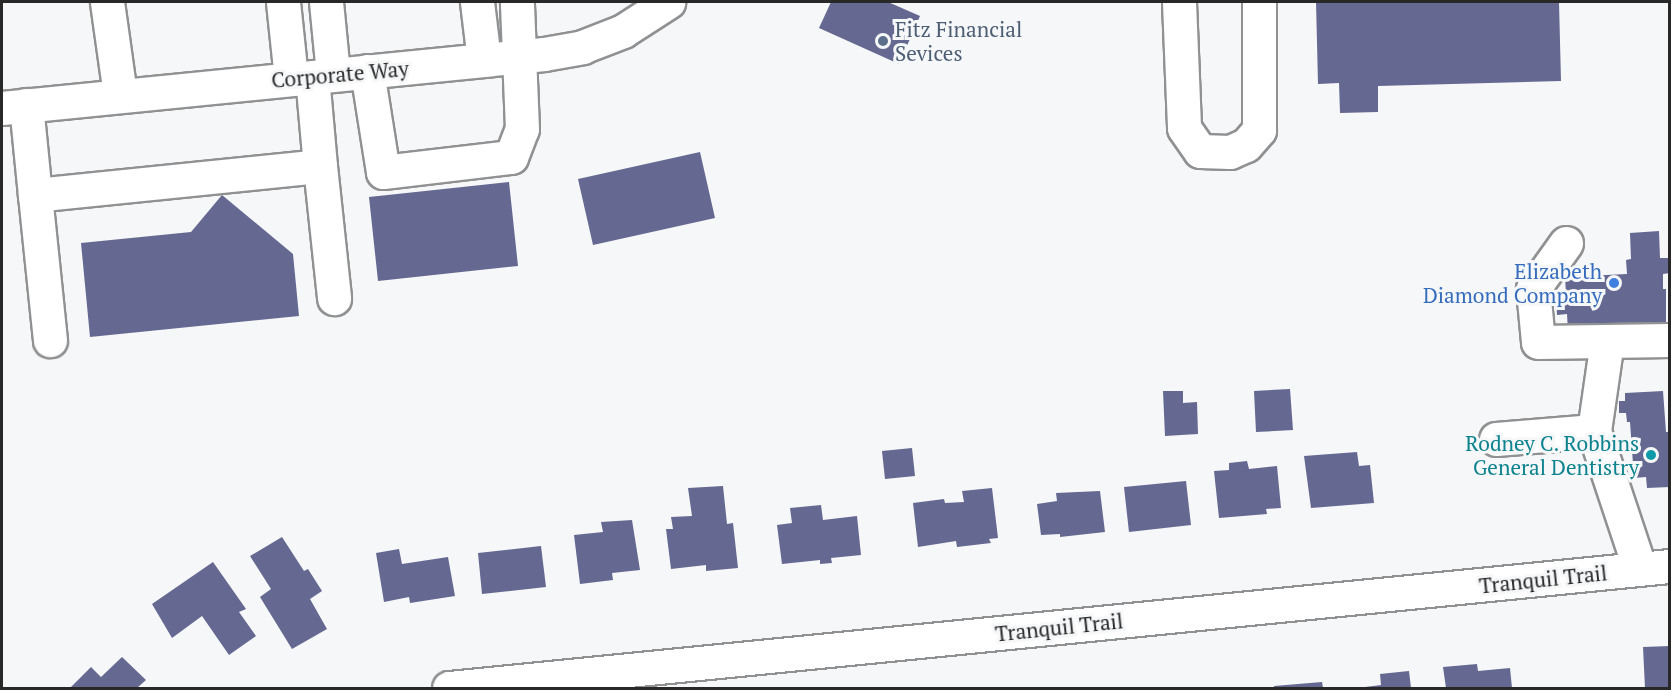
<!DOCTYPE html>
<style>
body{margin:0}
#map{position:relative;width:1671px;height:690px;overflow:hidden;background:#f5f7f8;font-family:"PT Serif",serif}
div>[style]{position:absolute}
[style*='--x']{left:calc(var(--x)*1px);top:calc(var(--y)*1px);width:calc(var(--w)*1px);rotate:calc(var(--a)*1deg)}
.building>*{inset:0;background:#656891}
.roads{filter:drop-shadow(2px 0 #909192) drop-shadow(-2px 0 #909192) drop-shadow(0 2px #909192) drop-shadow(0 -2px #909192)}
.minor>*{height:33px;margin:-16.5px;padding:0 16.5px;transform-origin:16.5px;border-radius:16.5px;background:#fff}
.dots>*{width:16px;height:16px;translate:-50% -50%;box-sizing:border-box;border:3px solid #f5f7f8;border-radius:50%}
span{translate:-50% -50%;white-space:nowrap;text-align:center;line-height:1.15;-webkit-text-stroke:6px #f5f7f8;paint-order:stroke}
.service-label{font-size:21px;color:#4e5e75}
.left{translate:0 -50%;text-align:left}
.street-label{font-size:21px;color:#282829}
.shop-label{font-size:21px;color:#366cbe}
.right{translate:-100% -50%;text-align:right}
.culture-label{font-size:21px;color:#0d838f}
.frame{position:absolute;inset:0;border:3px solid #282829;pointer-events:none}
</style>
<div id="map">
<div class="building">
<i style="clip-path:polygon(831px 2px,888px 2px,920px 16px,899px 64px,819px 28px)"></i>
<i style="clip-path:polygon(1316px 2px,1559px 2px,1561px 81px,1378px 86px,1378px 112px,1340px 113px,1339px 83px,1318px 84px)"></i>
<i style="clip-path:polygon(700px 152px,715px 218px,593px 245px,578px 179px)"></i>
<i style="clip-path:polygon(509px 182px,518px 266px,378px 281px,369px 197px)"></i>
<i style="clip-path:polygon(222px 195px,293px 254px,299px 316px,90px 337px,81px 243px,191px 232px)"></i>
<i style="clip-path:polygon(1659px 231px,1660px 258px,1670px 258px,1670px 273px,1663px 274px,1663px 289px,1666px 289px,1666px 333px,1568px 332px,1567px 314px,1557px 315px,1556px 295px,1566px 294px,1565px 277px,1627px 274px,1626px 260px,1631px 259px,1630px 233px)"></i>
<i style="clip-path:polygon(1290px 389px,1293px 430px,1256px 432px,1254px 391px)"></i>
<i style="clip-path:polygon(1163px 391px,1183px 391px,1183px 403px,1197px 402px,1198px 434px,1165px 436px)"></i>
<i style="clip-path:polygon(1663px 391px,1666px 432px,1670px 432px,1670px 487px,1647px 488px,1646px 477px,1634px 478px,1630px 422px,1627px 422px,1626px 413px,1619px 413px,1619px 401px,1625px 401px,1625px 393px)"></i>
<i style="clip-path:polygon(912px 448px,915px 476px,885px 479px,882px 451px)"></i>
<i style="clip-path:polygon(1357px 452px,1359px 466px,1370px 465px,1374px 503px,1311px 508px,1304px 456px)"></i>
<i style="clip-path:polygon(1247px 461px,1249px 469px,1277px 466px,1281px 508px,1266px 509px,1267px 514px,1219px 518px,1214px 471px,1229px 470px,1229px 463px)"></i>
<i style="clip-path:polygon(1186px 481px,1191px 525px,1129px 532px,1124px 487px)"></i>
<i style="clip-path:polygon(723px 486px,727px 524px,733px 523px,738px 568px,706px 571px,706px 565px,671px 569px,666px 529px,673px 529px,671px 517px,692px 516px,688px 488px)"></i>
<i style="clip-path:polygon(992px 488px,998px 538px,989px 539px,991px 543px,957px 547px,956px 541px,918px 547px,913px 503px,944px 499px,945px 503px,964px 502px,962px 491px)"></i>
<i style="clip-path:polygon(1100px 491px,1105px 532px,1060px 537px,1060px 534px,1041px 535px,1037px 504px,1057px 501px,1056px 493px)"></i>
<i style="clip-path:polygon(821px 505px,823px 520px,857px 516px,861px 555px,831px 558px,832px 563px,820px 564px,820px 560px,782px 564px,777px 525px,792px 523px,790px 508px)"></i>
<i style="clip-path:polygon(632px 520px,640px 570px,612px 573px,613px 580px,580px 584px,574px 535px,603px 532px,601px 522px)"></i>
<i style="clip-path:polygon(282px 537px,304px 571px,308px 569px,322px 591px,310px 599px,327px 629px,292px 649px,260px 597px,271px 589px,250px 556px)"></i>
<i style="clip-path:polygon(541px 546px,546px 587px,482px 594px,478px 553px)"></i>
<i style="clip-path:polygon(399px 549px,402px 564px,448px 557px,455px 596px,410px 603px,409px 597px,384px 602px,376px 553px)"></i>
<i style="clip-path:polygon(213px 562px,246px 609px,239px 612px,256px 636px,229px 655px,202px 616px,172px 638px,152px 604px)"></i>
<i style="clip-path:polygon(1670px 646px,1670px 688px,1645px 688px,1643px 647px)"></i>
<i style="clip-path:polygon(122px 657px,146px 680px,137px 688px,71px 687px,91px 667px,101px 677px)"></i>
<i style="clip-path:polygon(1477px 664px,1478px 671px,1510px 668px,1512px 688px,1446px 688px,1443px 667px)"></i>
<i style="clip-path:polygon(1409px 671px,1411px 688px,1357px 688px,1381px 685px,1380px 674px)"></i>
<i style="clip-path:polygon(1322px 682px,1323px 688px,1274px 688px,1274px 686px)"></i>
</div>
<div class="roads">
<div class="minor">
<i style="--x:107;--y:2;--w:94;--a:82"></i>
<i style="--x:283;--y:2;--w:76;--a:84"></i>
<i style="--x:326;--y:2;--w:72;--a:84.4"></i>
<i style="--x:477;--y:2;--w:58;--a:83.1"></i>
<i style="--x:1179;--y:2;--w:126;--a:87.7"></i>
<i style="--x:1184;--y:128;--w:28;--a:55"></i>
<i style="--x:1200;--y:151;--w:30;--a:2"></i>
<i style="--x:1230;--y:152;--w:17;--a:-24"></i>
<i style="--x:1246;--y:145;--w:20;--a:-49"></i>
<i style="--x:1259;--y:130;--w:128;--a:-90"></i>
<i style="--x:367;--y:71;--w:102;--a:81"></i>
<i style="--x:383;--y:172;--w:129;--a:-6.7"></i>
<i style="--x:511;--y:157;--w:30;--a:-69"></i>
<i style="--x:522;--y:129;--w:127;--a:-92.3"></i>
<i style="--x:26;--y:105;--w:90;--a:84.3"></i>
<i style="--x:35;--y:195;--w:286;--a:-5.8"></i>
<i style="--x:320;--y:166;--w:89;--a:-95.1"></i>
<i style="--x:2;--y:108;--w:545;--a:-5.69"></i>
<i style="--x:544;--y:54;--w:39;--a:-10"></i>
<i style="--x:582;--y:47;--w:44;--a:-21.3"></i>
<i style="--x:623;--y:31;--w:54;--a:-32.8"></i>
<i style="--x:320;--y:166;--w:133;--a:83.9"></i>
<i style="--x:35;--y:195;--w:146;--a:84.1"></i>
<i style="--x:1566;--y:243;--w:57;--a:125.7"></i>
<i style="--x:1533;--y:289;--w:53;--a:84.6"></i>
<i style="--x:1538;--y:342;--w:132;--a:-0.9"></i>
<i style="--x:1594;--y:431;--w:91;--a:-81.8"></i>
<i style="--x:1496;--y:439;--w:98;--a:-4.7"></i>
<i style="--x:1594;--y:431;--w:145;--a:71.6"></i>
<i style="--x:449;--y:688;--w:1227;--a:-5.71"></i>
</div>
</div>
<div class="dots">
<i style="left:883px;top:41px;background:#5c6f8a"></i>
<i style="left:1614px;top:283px;background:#3f7fe0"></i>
<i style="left:1651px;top:455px;background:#0f9aa8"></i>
</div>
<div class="service-label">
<span class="left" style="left:895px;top:41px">Fitz Financial<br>Sevices</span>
</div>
<div class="street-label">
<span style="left:340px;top:74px;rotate:-5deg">Corporate Way</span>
<span style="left:1543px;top:579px;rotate:-6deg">Tranquil Trail</span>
<span style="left:1059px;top:627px;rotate:-6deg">Tranquil Trail</span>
</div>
<div class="shop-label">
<span class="right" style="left:1602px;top:283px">Elizabeth<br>Diamond Company</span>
</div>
<div class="culture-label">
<span class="right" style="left:1639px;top:455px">Rodney C. Robbins<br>General Dentistry</span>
</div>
<div class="frame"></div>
</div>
